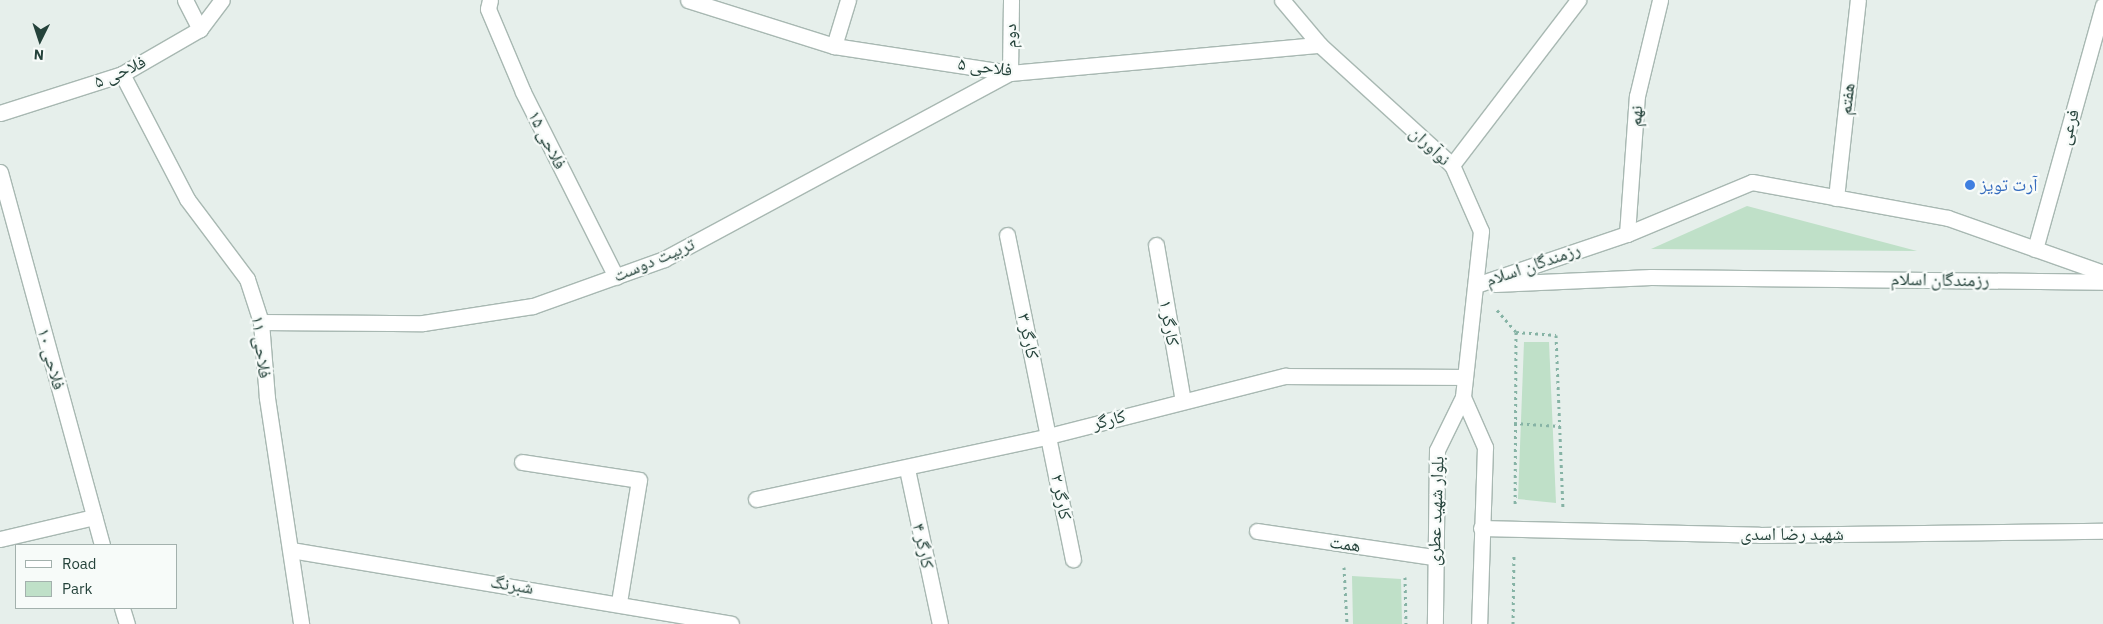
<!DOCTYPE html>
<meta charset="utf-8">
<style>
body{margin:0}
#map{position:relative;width:2103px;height:624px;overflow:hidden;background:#e6efeb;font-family:"IBM Plex Sans","Noto Naskh Arabic",sans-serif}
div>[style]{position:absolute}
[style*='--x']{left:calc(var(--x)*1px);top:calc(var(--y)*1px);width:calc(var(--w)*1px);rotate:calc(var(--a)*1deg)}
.green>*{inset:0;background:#bfe0c8}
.path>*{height:3px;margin-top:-1.5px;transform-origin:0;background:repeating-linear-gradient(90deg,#86b3a5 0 2.5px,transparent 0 6.5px)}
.roads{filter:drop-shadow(1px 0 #a8b8b2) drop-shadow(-1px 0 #a8b8b2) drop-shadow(0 1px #a8b8b2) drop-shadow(0 -1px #a8b8b2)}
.lane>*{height:15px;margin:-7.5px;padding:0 7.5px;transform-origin:7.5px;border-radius:7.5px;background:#fff}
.street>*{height:15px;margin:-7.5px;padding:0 7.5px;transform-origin:7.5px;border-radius:7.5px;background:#fff}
.secondary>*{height:15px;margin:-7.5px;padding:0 7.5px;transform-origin:7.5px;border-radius:7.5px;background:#fff}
.dots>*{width:14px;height:14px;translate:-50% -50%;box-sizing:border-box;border:2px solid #f7fbf9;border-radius:50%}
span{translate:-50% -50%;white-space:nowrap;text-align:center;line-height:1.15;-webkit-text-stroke:4.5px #f7fbf9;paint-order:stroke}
.street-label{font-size:18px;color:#24423a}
.shop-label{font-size:18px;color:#366cbe}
.left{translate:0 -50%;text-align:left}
.legend{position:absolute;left:15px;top:544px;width:162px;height:65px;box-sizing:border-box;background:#f7fbf9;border:1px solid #a3b1ad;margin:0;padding:6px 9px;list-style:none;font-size:15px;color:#24423a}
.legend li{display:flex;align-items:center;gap:10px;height:25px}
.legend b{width:25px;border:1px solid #a3b1ad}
.north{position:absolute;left:15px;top:15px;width:50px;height:50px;-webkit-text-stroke:4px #f7fbf9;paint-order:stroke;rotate:184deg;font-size:14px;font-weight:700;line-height:20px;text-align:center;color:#24423a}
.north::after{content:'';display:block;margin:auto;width:18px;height:22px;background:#24423a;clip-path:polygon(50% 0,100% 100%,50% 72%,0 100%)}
</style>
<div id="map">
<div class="green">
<i style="clip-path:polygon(1747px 206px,1917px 251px,1651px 249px)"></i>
<i style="clip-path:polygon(1524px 342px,1549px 342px,1556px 503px,1518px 499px)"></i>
<i style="clip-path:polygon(1352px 576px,1401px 579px,1402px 624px,1353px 624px)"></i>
</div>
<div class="path">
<i style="--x:1497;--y:310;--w:29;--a:49"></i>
<i style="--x:1516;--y:332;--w:173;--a:90.3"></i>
<i style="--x:1516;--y:332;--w:40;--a:4.3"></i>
<i style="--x:1556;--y:335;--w:172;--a:87.7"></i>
<i style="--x:1514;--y:423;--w:46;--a:3.7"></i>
<i style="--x:1344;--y:567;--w:57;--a:87"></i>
<i style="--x:1405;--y:577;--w:47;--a:88.8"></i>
<i style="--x:1513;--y:624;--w:71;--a:-89.2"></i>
</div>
<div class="roads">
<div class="lane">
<i style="--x:185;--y:0;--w:33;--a:63"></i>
</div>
<div class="street">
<i style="--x:490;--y:0;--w:9;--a:103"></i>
<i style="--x:488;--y:9;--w:90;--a:67.1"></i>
<i style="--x:523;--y:92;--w:207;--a:63.3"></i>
<i style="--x:688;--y:0;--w:153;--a:17.5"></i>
<i style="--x:834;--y:46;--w:178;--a:8.7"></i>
<i style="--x:1010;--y:73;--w:311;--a:-5.2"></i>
<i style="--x:834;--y:46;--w:48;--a:-73.1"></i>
<i style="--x:122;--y:74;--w:141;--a:62.5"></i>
<i style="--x:187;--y:199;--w:100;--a:53.1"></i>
<i style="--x:247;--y:279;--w:45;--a:72"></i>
<i style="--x:261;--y:322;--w:76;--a:85.5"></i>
<i style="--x:267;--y:398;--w:229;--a:81.4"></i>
<i style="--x:0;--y:113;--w:128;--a:-17.7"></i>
<i style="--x:122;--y:74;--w:90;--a:-30"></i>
<i style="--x:200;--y:29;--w:36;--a:-53"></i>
<i style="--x:1452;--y:165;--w:208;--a:-52.6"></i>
<i style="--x:0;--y:172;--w:387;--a:74.7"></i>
<i style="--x:1836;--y:198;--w:199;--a:-83.7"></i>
<i style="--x:1627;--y:234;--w:138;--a:-85.9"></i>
<i style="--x:1637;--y:96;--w:99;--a:-76.5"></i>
<i style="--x:1007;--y:235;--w:331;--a:78.5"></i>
<i style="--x:1156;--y:245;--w:158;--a:80.2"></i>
<i style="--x:2035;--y:249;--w:253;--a:-74.4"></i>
<i style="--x:261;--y:322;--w:162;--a:0.4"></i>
<i style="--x:423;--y:323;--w:111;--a:-8.8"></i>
<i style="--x:533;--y:306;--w:139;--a:-19.7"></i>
<i style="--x:664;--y:259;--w:393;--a:-28.3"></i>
<i style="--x:1010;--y:73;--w:73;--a:-89.2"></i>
<i style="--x:522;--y:462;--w:118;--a:8.7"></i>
<i style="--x:639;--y:480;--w:124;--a:99.3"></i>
<i style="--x:907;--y:469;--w:158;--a:78"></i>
<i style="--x:756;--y:499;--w:300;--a:-12.1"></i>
<i style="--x:1049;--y:436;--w:244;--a:-14.3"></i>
<i style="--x:1285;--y:376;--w:180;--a:0.3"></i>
<i style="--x:1481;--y:528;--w:278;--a:1.4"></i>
<i style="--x:1759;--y:535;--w:344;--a:-0.7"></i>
<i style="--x:1257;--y:531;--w:179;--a:8.4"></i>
<i style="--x:0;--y:539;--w:97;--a:-13.2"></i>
<i style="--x:291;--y:550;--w:446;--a:9.5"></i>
<i style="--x:122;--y:608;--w:17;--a:73"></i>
</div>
<div class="secondary">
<i style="--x:1282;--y:0;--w:59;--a:49.8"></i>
<i style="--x:1320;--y:45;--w:178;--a:42.3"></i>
<i style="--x:1452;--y:165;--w:72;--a:66.3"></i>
<i style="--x:1481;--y:231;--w:167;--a:96.2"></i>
<i style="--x:1463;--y:397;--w:59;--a:116.1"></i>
<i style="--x:1437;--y:450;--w:174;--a:90.7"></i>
<i style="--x:1495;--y:284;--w:156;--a:-2.6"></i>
<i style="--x:1651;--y:277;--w:452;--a:0.6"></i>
<i style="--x:1476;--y:285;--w:159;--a:-18.7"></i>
<i style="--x:1627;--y:234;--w:135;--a:-22.6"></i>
<i style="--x:1752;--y:182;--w:199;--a:10.4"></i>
<i style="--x:1948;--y:218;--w:164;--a:19.5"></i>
<i style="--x:1463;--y:397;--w:55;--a:66.3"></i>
<i style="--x:1485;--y:447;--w:177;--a:91.9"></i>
</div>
</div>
<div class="dots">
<i style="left:1970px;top:185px;background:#3f7fe0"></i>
</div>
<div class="street-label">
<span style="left:1010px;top:36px;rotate:-90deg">دوم</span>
<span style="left:985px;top:67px;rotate:7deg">فلاحی ۵</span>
<span style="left:120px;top:72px;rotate:-24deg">فلاحی ۵</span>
<span style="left:1847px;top:99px;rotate:-83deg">هفتم</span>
<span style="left:1636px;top:116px;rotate:-86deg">نهم</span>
<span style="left:2069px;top:127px;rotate:-74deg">فرعی</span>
<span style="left:547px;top:140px;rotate:63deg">فلاحی ۱۵</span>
<span style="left:1430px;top:146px;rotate:43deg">نوآوران</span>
<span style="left:654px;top:260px;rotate:-23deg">تربیت دوست</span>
<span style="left:1533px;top:265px;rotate:-19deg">رزمندگان اسلام</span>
<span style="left:1940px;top:280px;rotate:1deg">رزمندگان اسلام</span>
<span style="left:1169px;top:323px;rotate:80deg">کارگر ۱</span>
<span style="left:1028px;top:336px;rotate:78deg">کارگر ۳</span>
<span style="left:261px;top:347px;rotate:83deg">فلاحی ۱۱</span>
<span style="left:51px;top:359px;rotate:75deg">فلاحی ۱۰</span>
<span style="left:1109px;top:420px;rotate:-15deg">کارگر</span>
<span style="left:1061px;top:497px;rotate:79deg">کارگر ۲</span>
<span style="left:1436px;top:511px;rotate:-88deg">بلوار شهید عطری</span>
<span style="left:1792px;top:534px">شهید رضا اسدی</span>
<span style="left:1345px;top:544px;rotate:8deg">همت</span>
<span style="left:923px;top:546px;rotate:78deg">کارگر ۴</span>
<span style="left:512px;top:585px;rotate:9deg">شبرنگ</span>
</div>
<div class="shop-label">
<span class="left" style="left:1980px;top:185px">آرت تویز</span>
</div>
<ul class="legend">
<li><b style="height:6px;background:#fff"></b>Road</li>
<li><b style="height:14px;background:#bfe0c8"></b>Park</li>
</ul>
<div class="north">N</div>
</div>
